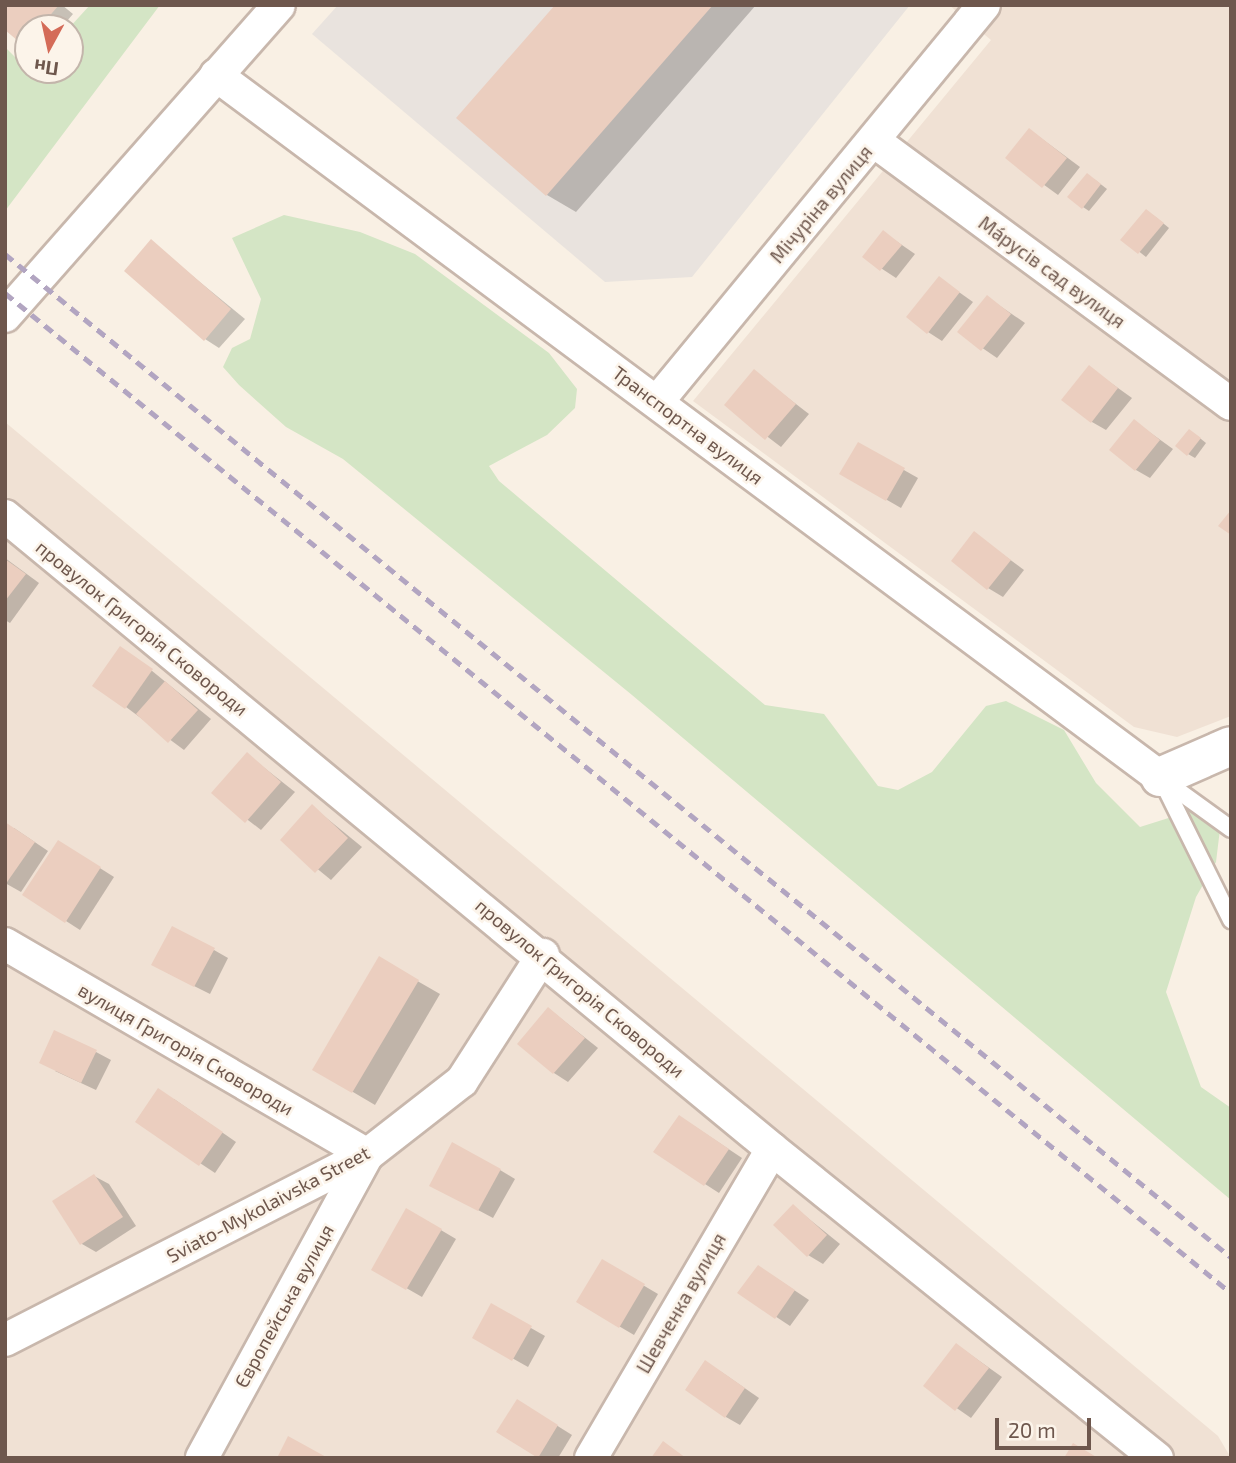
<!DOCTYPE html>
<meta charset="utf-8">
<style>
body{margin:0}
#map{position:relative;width:1236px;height:1463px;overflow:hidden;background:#f9f0e4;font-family:"Exo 2",sans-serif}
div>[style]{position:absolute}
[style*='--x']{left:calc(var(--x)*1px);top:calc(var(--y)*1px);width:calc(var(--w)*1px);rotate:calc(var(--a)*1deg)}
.residential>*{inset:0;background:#f0e1d4}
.industrial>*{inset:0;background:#e9e3de}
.green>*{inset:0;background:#d4e5c5}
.shadow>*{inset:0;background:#0003}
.building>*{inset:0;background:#ebcebf}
.roads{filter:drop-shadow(2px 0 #c8b7ac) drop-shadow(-2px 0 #c8b7ac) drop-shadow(0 2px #c8b7ac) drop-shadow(0 -2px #c8b7ac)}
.service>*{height:16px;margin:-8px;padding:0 8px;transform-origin:8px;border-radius:8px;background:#fff}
.minor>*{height:32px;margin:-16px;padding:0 16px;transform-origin:16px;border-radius:16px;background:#fff}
.tertiary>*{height:38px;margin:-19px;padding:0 19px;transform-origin:19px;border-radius:19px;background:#fff}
.rail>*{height:5px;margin-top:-2.5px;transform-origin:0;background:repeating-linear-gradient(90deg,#b2a5c1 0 10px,transparent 0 17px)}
span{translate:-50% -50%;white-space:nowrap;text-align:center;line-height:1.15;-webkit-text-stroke:5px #fcf4ea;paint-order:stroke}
.street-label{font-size:19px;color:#6e574d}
.frame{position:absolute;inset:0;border:7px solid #6e574d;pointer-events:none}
.north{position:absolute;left:14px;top:14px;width:70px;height:70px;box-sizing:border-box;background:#fcf4ea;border:2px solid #c3b5ab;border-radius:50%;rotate:188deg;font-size:19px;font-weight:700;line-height:28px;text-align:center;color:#6e574d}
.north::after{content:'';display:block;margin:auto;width:24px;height:32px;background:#d46b58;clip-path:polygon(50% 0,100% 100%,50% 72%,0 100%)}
.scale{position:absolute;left:995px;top:1418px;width:96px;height:32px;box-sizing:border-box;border:4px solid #6e574d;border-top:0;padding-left:9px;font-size:21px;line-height:24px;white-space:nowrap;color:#6e574d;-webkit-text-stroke:5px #fcf4ea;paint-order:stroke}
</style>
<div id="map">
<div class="residential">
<i style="clip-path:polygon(949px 5px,1231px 5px,1231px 716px,1177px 737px,1134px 727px,693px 401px,991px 40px)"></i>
<i style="clip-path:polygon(5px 422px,1218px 1436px,1231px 1458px,5px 1458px)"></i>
</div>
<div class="industrial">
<i style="clip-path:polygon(338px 5px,910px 5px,692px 277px,605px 282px,312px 34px)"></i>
</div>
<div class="green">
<i style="clip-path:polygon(90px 5px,160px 5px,5px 211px,5px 47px,21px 63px,28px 61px,28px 70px,70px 70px,69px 28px)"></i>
<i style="clip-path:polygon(284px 215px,360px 232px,415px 254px,549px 353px,577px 389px,575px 408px,547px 435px,489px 466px,499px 481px,765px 705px,824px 714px,878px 786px,898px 790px,932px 772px,986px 706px,1006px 701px,1064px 730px,1096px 783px,1140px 827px,1213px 804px,1221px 821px,1216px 862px,1196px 897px,1166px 992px,1201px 1087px,1231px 1108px,1231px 1200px,632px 695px,343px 459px,286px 427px,239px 385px,223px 367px,232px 348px,250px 339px,261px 299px,232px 238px)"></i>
</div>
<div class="shadow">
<i style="clip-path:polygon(5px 5px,62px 5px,73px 14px,61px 28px,28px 28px,28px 46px,5px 28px)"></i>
<i style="clip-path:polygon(557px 5px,756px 5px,576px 212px,547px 195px)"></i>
<i style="clip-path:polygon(1030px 130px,1080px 167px,1058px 195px,1007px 158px)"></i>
<i style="clip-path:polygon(1094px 179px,1107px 189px,1089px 211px,1083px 207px)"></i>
<i style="clip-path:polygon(1153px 215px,1169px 228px,1146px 257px,1123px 239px)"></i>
<i style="clip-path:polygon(883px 232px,915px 254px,896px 278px,864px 257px)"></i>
<i style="clip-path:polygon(151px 242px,245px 319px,219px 348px,205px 339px)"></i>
<i style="clip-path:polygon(939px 278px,973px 302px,942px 341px,928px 332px)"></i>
<i style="clip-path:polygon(987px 297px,1025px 323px,997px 358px,959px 332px)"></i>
<i style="clip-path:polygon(1090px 368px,1132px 398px,1106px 430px,1092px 422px)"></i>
<i style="clip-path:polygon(754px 372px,809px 414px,781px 447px,726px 405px)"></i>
<i style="clip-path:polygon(1134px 421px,1173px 449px,1150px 478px,1136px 470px)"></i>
<i style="clip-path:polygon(1196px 435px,1206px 443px,1195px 458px,1188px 454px)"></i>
<i style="clip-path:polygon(858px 444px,918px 478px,901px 508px,842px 474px)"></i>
<i style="clip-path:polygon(975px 534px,1024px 570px,1003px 597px,988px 588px)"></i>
<i style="clip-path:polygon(5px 558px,39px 583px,10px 623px,5px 620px)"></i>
<i style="clip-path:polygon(135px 657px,211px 719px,184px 750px,126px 707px)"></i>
<i style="clip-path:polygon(248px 755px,295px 792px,261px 830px,213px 793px)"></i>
<i style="clip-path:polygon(313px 807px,362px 847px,331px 880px,282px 840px)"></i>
<i style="clip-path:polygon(14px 828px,48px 851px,21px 892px,5px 883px)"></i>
<i style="clip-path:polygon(73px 851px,114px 877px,80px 930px,66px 921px)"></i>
<i style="clip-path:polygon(214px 950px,228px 958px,210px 994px,168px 973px)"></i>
<i style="clip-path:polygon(379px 959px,440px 994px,375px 1105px,314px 1069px)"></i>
<i style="clip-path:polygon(549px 1009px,598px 1048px,568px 1082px,554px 1073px)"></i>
<i style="clip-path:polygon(96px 1052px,111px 1060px,96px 1090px,55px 1071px)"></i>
<i style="clip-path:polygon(174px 1099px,236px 1142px,215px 1173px,138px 1122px)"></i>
<i style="clip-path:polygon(694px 1126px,742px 1158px,719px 1193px,705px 1184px)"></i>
<i style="clip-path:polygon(500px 1170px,515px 1179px,493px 1218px,446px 1193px)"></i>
<i style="clip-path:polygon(94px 1176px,109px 1184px,136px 1226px,96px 1252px,82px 1244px)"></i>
<i style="clip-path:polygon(793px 1206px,840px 1244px,823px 1264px,808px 1255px)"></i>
<i style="clip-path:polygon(407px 1210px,456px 1239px,422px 1297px,373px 1269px)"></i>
<i style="clip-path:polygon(602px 1261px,658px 1294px,634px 1335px,578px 1302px)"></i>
<i style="clip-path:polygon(773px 1276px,809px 1300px,790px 1326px,740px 1293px)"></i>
<i style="clip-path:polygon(492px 1306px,545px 1336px,528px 1367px,475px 1337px)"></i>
<i style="clip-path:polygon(957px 1345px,1002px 1377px,971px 1418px,925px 1386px)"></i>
<i style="clip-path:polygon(720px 1371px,759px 1398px,740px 1425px,726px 1417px)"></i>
<i style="clip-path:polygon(532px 1410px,572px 1435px,558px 1458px,539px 1458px,498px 1432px)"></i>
</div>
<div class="building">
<i style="clip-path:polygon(5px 5px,59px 5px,39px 28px,28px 28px,24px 46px,5px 30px)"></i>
<i style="clip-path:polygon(555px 5px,713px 5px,546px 196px,456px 118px)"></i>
<i style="clip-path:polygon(1029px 128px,1067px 158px,1042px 188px,1005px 158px)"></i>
<i style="clip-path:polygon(1087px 173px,1101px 184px,1082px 209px,1067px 197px)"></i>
<i style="clip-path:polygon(1146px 209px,1164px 223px,1138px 254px,1120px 240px)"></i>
<i style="clip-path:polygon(883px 230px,902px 245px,880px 271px,862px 257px)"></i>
<i style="clip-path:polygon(151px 239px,231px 309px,204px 341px,124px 271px)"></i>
<i style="clip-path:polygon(939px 276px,960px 292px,927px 334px,906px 317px)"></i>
<i style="clip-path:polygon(987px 295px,1011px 314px,981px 351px,957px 332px)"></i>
<i style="clip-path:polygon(1089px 365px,1118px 388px,1091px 423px,1061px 400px)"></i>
<i style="clip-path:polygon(754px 369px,796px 404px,765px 440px,724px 405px)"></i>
<i style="clip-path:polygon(1134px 419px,1160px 440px,1135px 471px,1109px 450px)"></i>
<i style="clip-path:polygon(1189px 429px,1201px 438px,1187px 456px,1175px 446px)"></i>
<i style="clip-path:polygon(858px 442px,905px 468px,886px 501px,839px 474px)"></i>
<i style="clip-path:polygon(1231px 510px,1231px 535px,1218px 526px)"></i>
<i style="clip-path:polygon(974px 531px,1011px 560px,987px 590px,951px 561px)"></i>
<i style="clip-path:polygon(5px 559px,26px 574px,5px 601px)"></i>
<i style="clip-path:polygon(120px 646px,153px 669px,125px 709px,92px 686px)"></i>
<i style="clip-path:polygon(165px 681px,198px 710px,168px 743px,136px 714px)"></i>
<i style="clip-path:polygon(247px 752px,281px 782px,245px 823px,211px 793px)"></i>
<i style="clip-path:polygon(312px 804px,348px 838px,315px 873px,280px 840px)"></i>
<i style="clip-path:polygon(5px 822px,35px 842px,5px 885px)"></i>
<i style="clip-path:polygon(58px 840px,101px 867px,65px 923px,22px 895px)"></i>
<i style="clip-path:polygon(172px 926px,215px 948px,194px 987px,151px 965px)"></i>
<i style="clip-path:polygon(379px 956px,419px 980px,352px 1093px,312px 1070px)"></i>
<i style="clip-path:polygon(548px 1007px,585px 1038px,553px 1074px,517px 1044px)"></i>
<i style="clip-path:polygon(54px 1030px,97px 1050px,81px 1083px,39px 1063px)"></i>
<i style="clip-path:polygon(158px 1088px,223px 1132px,199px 1166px,135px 1122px)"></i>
<i style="clip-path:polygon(679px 1115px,729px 1149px,704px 1186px,653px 1152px)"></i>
<i style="clip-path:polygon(452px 1142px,501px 1169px,478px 1211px,429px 1186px)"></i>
<i style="clip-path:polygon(94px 1174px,123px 1217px,80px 1245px,52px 1201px)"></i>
<i style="clip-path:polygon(793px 1204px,827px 1235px,807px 1257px,773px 1225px)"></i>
<i style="clip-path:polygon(406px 1208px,442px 1229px,406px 1290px,371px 1270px)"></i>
<i style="clip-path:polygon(602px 1259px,645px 1284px,619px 1328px,576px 1302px)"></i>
<i style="clip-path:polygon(758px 1265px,795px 1290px,775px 1319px,737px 1293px)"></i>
<i style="clip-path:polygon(491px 1303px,532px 1326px,512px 1361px,472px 1338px)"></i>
<i style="clip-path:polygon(956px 1343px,989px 1368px,955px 1411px,923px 1386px)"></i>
<i style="clip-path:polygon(705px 1360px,745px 1388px,725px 1418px,685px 1390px)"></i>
<i style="clip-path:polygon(517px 1399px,558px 1425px,538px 1458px,496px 1432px)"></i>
<i style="clip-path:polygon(288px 1436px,328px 1458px,277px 1458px)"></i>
<i style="clip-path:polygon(663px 1441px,686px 1458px,651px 1458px)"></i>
<i style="clip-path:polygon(1073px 1443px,1098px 1458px,1064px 1458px)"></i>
</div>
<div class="roads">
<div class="service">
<i style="--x:1160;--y:777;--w:160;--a:63.6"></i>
<i style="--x:1162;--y:779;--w:85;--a:35.9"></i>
</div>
<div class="minor">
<i style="--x:216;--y:75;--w:1176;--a:36.64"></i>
<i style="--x:874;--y:141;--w:443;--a:36.4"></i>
<i style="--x:5;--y:316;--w:414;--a:-48.6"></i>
<i style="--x:657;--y:402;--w:514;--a:-50.52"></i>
<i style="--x:5;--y:516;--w:994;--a:39.53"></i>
<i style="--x:772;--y:1149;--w:494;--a:38.8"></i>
<i style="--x:5;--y:944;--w:419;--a:30.2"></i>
<i style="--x:367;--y:1155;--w:345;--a:118.6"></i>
<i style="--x:5;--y:1340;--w:407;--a:-27.1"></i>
<i style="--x:367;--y:1155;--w:120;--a:-37.9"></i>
<i style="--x:462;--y:1081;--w:150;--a:-57.3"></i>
<i style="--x:591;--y:1458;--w:358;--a:-59.6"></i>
</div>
<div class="tertiary">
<i style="--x:1160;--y:777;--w:77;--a:-23.6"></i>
</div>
</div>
<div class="rail">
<i style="--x:5;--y:254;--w:1584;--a:39.29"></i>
<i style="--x:5;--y:293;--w:1582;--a:39.2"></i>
</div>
<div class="street-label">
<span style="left:821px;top:204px;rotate:-50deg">Мічуріна вулиця</span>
<span style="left:1052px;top:272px;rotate:36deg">Мáрусів сад вулиця</span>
<span style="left:688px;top:425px;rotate:37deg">Транспортна вулиця</span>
<span style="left:142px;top:628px;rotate:39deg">провулок Григорія Сковороди</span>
<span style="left:580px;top:988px;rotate:40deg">провулок Григорія Сковороди</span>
<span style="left:186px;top:1049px;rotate:30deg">вулиця Григорія Сковороди</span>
<span style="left:268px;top:1204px;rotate:-28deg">Sviato-Mykolaivska Street</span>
<span style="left:681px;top:1303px;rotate:-60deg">Шевченка вулиця</span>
<span style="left:284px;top:1306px;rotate:-61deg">Європейська вулиця</span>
</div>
<div class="frame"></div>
<div class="north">Пн</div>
<div class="scale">20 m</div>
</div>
